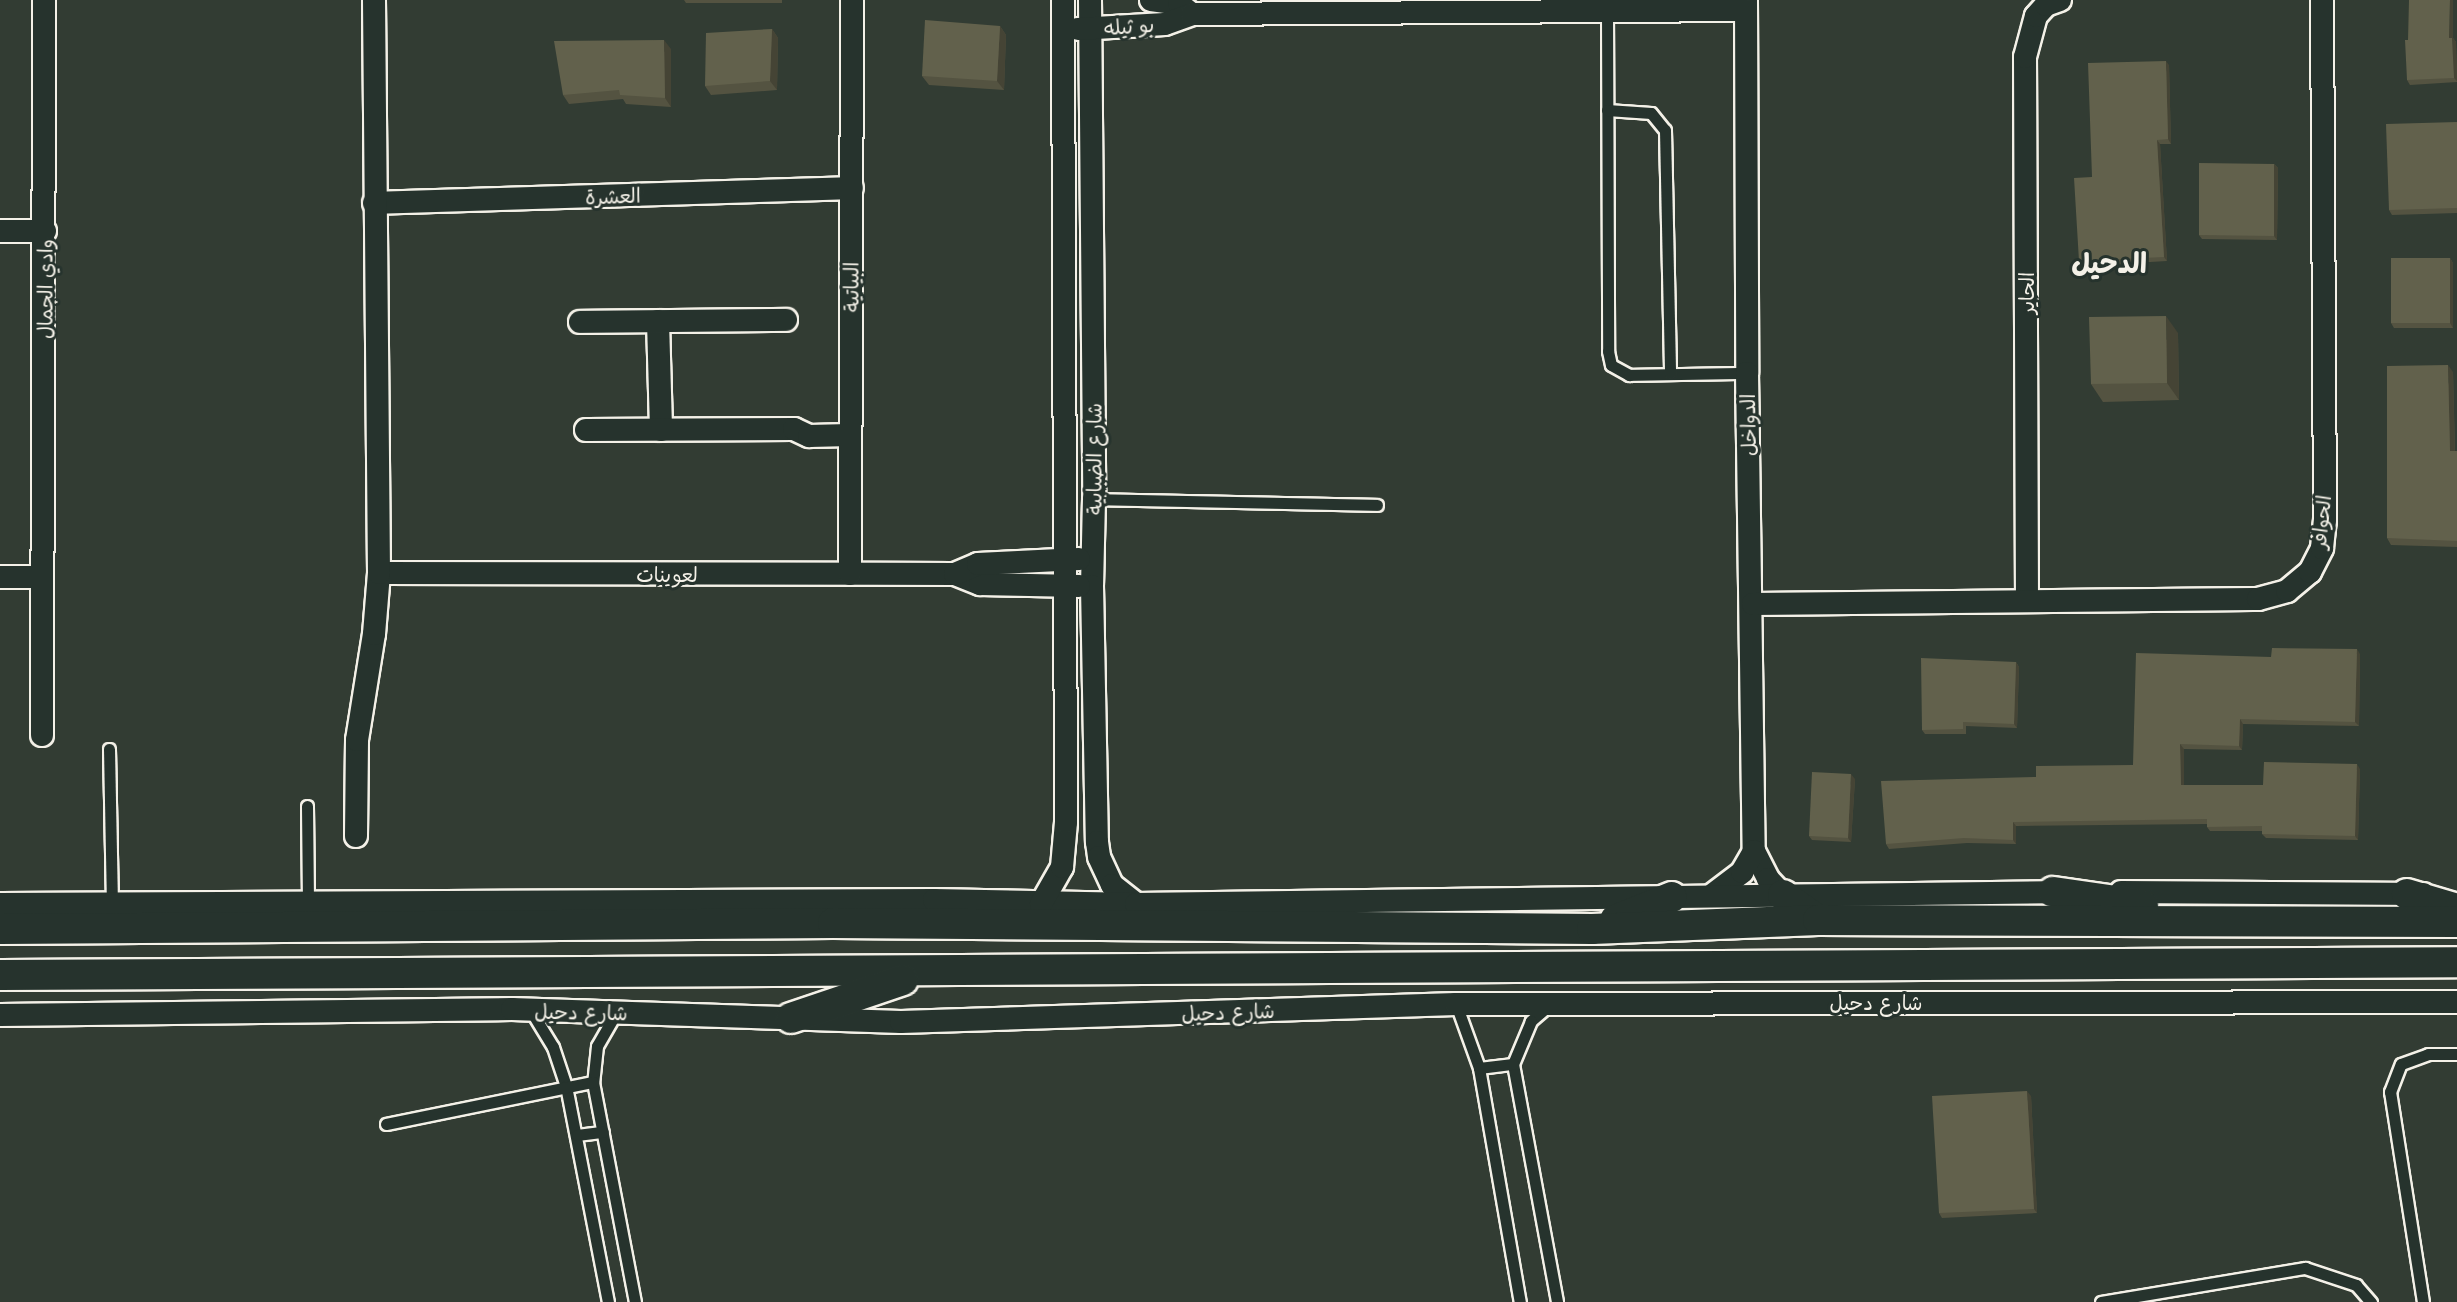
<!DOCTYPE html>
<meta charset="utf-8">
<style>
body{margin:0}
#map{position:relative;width:2457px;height:1302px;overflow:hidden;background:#323c33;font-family:"Playpen Sans","Playpen Sans Arabic",sans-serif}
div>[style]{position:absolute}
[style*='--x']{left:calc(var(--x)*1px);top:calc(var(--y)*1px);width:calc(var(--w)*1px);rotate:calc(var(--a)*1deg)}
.roads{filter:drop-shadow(2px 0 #f4f1e8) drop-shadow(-2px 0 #f4f1e8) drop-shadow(0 2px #f4f1e8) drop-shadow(0 -2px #f4f1e8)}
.service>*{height:11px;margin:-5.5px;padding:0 5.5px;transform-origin:5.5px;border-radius:5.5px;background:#26332d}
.minor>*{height:22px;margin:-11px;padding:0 11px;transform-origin:11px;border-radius:11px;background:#26332d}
.secondary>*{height:30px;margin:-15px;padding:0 15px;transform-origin:15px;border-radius:15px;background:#26332d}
.wall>*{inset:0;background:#545341}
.shaded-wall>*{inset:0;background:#454435}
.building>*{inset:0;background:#62614c}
span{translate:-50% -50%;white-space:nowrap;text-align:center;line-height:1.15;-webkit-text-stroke:6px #26332d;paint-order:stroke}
.street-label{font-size:20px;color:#f4f1e8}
.district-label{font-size:28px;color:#f4f1e8;font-weight:700}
</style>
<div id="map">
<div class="roads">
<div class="service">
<i style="--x:1607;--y:10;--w:341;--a:89.8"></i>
<i style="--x:1608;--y:351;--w:14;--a:78"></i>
<i style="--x:1611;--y:365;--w:21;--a:29"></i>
<i style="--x:1629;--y:375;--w:118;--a:-1"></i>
<i style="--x:1607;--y:110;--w:44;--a:3.9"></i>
<i style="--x:1651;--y:113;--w:22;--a:51"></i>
<i style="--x:1665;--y:130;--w:244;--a:88.8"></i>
<i style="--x:1094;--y:499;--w:283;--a:1.2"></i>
<i style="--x:109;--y:749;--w:155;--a:88.9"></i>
<i style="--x:307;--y:806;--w:96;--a:89.4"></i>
<i style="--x:1456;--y:1004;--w:68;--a:70.2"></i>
<i style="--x:1479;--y:1068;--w:238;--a:80.1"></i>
<i style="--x:1548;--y:1006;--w:23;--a:139"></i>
<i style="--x:1531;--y:1021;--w:47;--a:112.7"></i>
<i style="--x:1513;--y:1064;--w:242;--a:79.5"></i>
<i style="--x:531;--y:1011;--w:42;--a:58.6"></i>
<i style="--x:553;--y:1047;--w:41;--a:71.6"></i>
<i style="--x:566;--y:1086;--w:220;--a:79"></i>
<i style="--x:616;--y:1013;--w:38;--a:120"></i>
<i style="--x:597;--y:1046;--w:36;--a:96"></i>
<i style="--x:593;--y:1082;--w:224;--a:79.2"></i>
<i style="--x:1479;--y:1068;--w:34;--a:-7"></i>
<i style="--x:386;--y:1124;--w:211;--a:-11.5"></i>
<i style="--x:577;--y:1135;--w:26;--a:-7"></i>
<i style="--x:2101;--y:1302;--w:207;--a:-9.5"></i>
<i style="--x:2305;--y:1268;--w:54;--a:18.4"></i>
<i style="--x:2356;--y:1285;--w:23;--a:49"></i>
<i style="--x:2423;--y:1302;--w:213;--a:-98.9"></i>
<i style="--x:2390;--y:1092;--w:30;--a:-69"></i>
<i style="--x:2401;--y:1064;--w:29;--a:-20"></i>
<i style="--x:2428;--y:1054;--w:29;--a:0"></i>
</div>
<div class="minor">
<i style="--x:1090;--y:0;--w:499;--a:89.5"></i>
<i style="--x:1094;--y:499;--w:87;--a:91.3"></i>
<i style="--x:1092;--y:586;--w:256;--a:88.9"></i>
<i style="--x:1097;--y:842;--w:15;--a:82"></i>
<i style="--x:1099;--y:857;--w:31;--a:65"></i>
<i style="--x:1112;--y:885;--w:31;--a:38"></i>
<i style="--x:1151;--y:0;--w:28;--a:8"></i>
<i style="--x:1179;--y:4;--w:16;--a:38"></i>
<i style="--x:1746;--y:0;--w:373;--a:89.8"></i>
<i style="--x:1747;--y:373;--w:478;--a:89.2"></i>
<i style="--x:1754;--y:851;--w:31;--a:63"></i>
<i style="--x:1768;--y:879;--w:22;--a:47"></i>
<i style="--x:1078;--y:29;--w:87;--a:-3.3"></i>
<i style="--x:1165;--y:24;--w:29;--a:-20"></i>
<i style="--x:1192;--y:14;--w:554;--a:-0.41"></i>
<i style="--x:374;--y:203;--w:478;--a:-1.8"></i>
<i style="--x:0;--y:231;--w:45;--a:0"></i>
<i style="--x:658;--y:321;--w:109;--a:88.4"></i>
<i style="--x:580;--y:322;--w:206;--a:-0.6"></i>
<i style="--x:586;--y:430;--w:208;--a:-0.3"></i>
<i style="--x:794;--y:429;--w:17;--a:25"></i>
<i style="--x:809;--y:436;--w:41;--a:-1.4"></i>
<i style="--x:379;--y:573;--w:576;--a:0.1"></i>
<i style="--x:955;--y:574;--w:27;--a:22"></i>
<i style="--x:980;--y:584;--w:99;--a:1.2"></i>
<i style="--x:850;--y:574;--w:574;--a:-89.8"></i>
<i style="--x:955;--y:574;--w:25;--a:-23"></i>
<i style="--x:978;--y:564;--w:101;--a:-2.8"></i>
<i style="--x:0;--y:577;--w:42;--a:0"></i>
<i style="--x:2027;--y:601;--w:544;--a:-90.21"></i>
<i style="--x:2025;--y:57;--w:42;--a:-75"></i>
<i style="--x:2036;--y:16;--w:15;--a:-48"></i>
<i style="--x:2046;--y:5;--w:15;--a:-20"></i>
<i style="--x:1753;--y:604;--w:505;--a:-0.57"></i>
<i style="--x:2258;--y:599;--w:30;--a:-15"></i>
<i style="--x:2287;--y:591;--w:30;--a:-40"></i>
<i style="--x:2310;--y:572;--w:27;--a:-63"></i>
<i style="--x:2322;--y:548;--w:28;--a:-84"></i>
<i style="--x:2325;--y:520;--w:520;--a:-90.33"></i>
<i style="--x:42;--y:735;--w:735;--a:-89.84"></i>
<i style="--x:356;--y:836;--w:96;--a:-89.4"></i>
<i style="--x:357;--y:740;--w:107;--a:-80.9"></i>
<i style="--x:374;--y:634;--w:61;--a:-85.3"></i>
<i style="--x:379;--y:573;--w:573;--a:-90.5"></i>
<i style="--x:2121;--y:892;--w:302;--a:0.4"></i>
<i style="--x:1712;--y:895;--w:38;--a:-37"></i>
<i style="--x:1742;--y:872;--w:24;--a:-60"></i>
<i style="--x:0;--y:904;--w:934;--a:-0.25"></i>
<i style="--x:934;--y:900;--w:202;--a:1.1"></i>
<i style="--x:1136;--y:904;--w:931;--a:-0.74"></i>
<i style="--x:1041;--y:904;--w:43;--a:-60.4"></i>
<i style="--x:1062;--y:867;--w:45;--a:-84.9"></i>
<i style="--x:1066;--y:822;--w:822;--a:-90.21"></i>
<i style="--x:0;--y:1015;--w:512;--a:-0.67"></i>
<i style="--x:512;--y:1009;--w:389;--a:1.9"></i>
<i style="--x:901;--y:1022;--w:555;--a:-1.86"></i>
<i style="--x:1456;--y:1004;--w:1001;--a:-0.11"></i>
</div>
<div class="secondary">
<i style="--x:2053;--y:892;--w:91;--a:8.2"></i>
<i style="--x:2407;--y:894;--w:52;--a:16.7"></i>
<i style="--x:1783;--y:895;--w:43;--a:35.5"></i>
<i style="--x:1615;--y:920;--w:61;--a:-22"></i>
<i style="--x:0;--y:929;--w:833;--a:-0.41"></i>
<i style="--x:833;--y:923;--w:759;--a:0.45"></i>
<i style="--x:1592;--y:929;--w:226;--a:-2.3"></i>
<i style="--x:1818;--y:920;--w:639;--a:0.18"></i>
<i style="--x:0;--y:975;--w:2457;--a:-0.3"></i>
<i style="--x:791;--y:1018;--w:118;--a:-18.7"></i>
</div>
</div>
<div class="wall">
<i style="clip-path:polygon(684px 0,782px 0,782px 3px,686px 3px)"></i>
<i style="clip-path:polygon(1000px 26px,1006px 35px,1004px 90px,929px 85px,922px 76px)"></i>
<i style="clip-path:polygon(772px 29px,778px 38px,777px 90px,711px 95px,705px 86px)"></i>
<i style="clip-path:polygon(2453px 38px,2456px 42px,2457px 82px,2410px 85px,2407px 80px,2408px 40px)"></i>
<i style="clip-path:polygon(671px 49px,671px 107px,626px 104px,623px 99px,569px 104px,563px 95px)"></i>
<i style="clip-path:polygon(2169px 65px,2171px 144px,2160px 144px,2167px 261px,2082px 266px,2079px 261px)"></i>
<i style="clip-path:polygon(2457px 122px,2457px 213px,2392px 215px,2389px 210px)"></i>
<i style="clip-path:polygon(2274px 164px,2278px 168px,2277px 240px,2202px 239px,2199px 235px)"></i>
<i style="clip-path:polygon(2450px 258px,2453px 263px,2453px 328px,2394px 328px,2391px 323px)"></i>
<i style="clip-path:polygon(2178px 333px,2179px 400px,2103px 402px,2091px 384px)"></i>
<i style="clip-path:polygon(2453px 372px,2455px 451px,2457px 451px,2457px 547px,2391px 545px,2387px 538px)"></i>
<i style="clip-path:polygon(2360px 654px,2359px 726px,2243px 724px,2242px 750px,2184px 749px,2184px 785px,2263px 785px,2360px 769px,2358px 840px,2266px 838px,2262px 834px,2262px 831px,2210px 831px,2207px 827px,2207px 824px,2016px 826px,2016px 844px,1967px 843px,1889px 849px,1886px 844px,2036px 777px,2133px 765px,2271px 657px)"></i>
<i style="clip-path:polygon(2016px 662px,2019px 667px,2017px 728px,1966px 726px,1966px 734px,1925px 734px,1922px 730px)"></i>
<i style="clip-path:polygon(1855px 779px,1851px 842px,1812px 840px,1809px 836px)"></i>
<i style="clip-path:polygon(2031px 1096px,2037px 1213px,1942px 1218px,1939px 1213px)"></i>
</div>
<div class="shaded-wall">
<i style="clip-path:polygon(2450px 0,2453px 0,2453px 38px,2456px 42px,2457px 81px,2454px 78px,2449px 38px)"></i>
<i style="clip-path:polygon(1000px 26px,1006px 35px,1004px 90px,997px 81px)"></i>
<i style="clip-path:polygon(772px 29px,778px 38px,777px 90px,770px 81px)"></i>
<i style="clip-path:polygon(664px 40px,671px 49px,671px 107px,665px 98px)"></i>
<i style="clip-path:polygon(2166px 61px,2169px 65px,2171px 144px,2168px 139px)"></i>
<i style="clip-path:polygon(2157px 140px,2160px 144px,2167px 261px,2164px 257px)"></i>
<i style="clip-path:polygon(2274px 164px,2278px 168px,2277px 240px,2274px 236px)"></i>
<i style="clip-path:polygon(2450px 258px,2453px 263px,2453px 328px,2450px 323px)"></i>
<i style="clip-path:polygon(2166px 316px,2178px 333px,2179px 400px,2167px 383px)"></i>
<i style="clip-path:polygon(2448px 365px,2453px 372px,2455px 457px,2450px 451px)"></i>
<i style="clip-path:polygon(2357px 649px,2360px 654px,2359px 726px,2355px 722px)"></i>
<i style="clip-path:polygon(2016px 662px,2019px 667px,2017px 728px,2014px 724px)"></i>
<i style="clip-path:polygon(2240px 719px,2243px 724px,2242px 750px,2239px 746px)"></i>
<i style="clip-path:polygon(2180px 744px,2184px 749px,2184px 790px,2181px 785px)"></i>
<i style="clip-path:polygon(2357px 764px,2360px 769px,2358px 840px,2355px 836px)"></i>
<i style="clip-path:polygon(1851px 774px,1855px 779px,1851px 842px,1848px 838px)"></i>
<i style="clip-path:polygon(2013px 822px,2016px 826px,2016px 844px,2013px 840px)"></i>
<i style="clip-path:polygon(2027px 1091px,2031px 1096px,2037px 1213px,2034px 1209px)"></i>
</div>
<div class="building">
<i style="clip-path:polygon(2409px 0,2450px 0,2449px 38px,2452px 38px,2454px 78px,2407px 80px,2405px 40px,2408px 40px)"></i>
<i style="clip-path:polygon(925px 20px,1000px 26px,997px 81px,922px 76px)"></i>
<i style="clip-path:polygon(772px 29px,770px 81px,705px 86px,706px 33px)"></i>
<i style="clip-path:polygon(664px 40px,665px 98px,620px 95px,619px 90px,563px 95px,554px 41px)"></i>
<i style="clip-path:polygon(2166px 61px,2168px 139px,2157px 140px,2164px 257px,2079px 261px,2074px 178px,2092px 177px,2088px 63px)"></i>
<i style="clip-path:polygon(2457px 122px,2457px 208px,2389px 210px,2386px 124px)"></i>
<i style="clip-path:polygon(2199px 163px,2274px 164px,2274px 236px,2199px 235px)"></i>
<i style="clip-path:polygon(2391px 258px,2450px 258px,2450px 323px,2391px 323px)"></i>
<i style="clip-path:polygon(2166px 316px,2167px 383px,2091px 384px,2089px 317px)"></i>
<i style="clip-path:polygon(2448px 365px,2450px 451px,2457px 451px,2457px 541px,2387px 538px,2387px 366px)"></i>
<i style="clip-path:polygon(2272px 648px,2357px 649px,2355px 722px,2240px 719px,2239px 746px,2180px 744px,2181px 785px,2263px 785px,2264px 762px,2357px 764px,2355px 836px,2262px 834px,2262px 826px,2207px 827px,2207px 819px,2013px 822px,2013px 840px,1964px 838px,1886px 844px,1881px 781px,2036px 777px,2036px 766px,2133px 765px,2136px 653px,2271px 657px)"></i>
<i style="clip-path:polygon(1921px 658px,2016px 662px,2014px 724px,1963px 722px,1963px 729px,1922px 730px)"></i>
<i style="clip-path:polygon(1812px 772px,1851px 774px,1848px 838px,1809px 836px)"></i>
<i style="clip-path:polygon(2027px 1091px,2034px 1209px,1939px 1213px,1932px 1096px)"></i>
</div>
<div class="street-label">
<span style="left:1129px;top:26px;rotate:-4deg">بو ثيله</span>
<span style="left:613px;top:196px;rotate:-2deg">العشرة</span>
<span style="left:851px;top:287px;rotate:-90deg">البياتية</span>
<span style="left:45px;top:289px;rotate:-90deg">وادي الجمال</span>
<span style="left:2026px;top:293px;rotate:-90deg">الحاير</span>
<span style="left:1748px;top:425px;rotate:-91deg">الدواخل</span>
<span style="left:1094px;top:459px;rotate:-90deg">شارع الضبابية</span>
<span style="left:2321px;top:522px;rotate:-84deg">الحوافر</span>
<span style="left:667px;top:574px">لعوينات</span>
<span style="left:1876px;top:1002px">شارع دحيل</span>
<span style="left:581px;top:1012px;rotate:1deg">شارع دحيل</span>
<span style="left:1228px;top:1012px;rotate:-2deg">شارع دحيل</span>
</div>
<div class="district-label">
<span style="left:2109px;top:262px">الدحيل</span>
</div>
</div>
